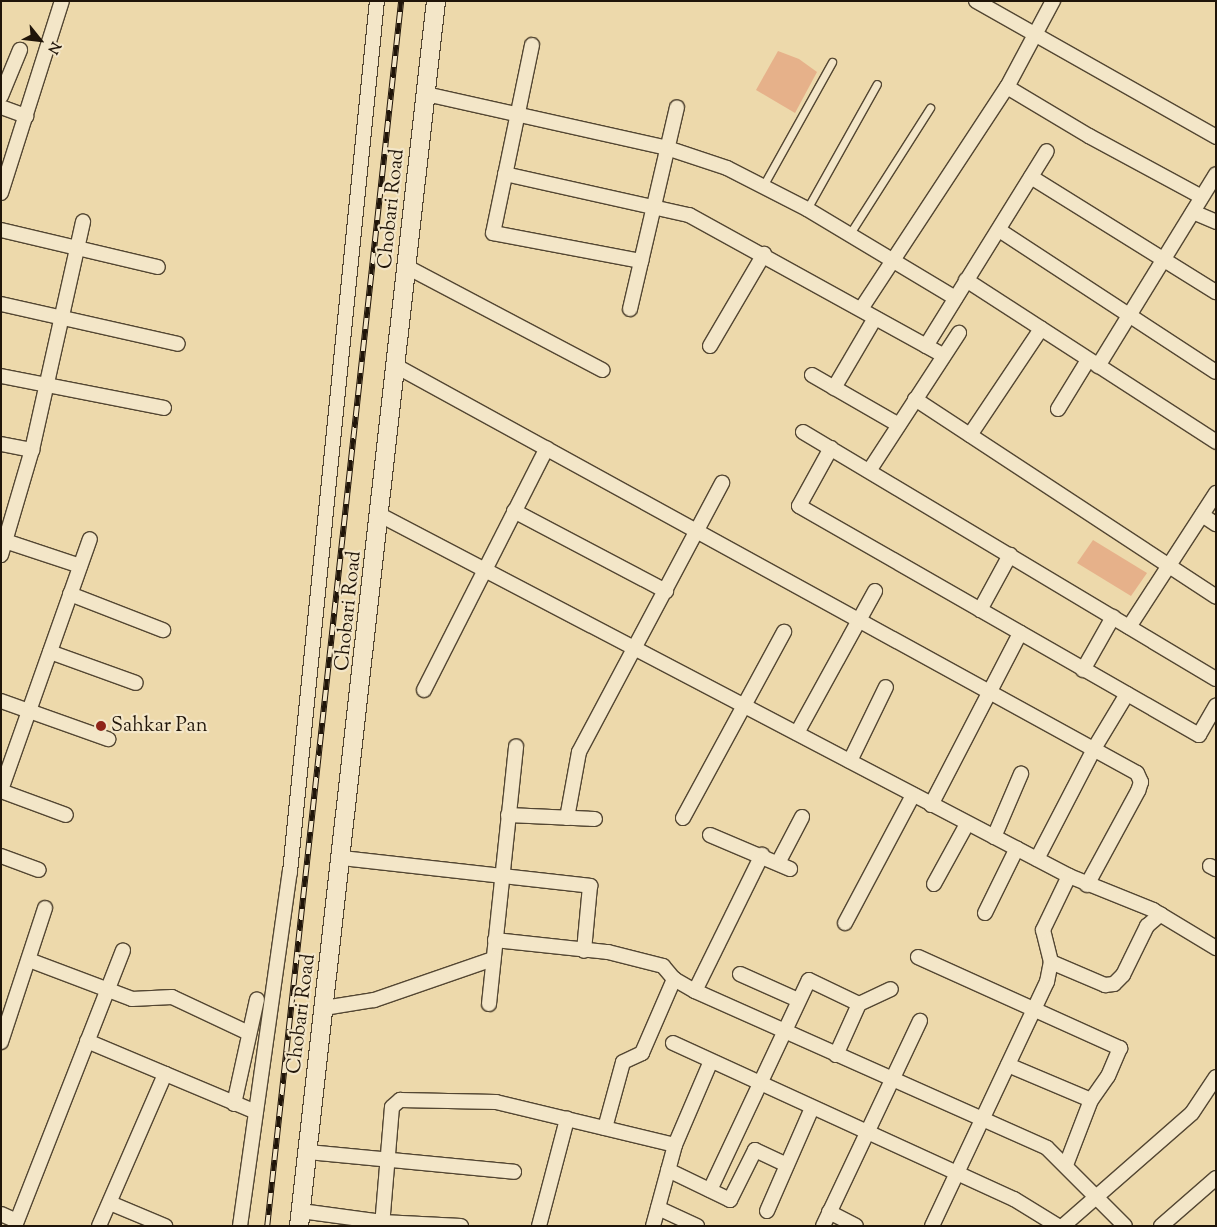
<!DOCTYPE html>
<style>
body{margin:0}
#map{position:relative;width:1217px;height:1227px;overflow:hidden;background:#edd9ab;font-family:"Sorts Mill Goudy",serif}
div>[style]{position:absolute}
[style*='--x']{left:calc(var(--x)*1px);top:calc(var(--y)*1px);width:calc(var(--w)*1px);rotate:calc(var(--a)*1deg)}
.building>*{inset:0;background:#e6b18a}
.roads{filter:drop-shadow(1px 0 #534632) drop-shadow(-1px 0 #534632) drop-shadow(0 1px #534632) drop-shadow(0 -1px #534632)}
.service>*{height:7px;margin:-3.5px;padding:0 3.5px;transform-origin:3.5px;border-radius:3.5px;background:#f3e6c8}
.minor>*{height:14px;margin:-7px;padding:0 7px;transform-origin:7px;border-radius:7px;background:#f3e6c8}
.tertiary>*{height:18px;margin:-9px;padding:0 9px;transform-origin:9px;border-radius:9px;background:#f3e6c8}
.rail>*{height:5.5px;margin-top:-2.75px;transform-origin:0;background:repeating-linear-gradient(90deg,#f3e6c8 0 11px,#201509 0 22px);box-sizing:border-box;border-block:1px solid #201509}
.dots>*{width:14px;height:14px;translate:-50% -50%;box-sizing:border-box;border:2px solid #f3e6c8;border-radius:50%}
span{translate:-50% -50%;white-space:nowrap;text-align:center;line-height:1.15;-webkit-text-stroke:4.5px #f3e6c8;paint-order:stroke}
.street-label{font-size:20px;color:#201509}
.poi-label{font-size:20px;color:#201509}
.left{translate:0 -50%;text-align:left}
.frame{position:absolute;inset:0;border:2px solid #201509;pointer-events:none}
.north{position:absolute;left:15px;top:15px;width:50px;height:50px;-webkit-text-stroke:4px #f3e6c8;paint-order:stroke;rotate:119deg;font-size:14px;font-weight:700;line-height:20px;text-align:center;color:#201509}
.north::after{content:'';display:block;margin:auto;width:18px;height:22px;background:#201509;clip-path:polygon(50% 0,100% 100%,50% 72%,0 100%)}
</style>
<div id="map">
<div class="building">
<i style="clip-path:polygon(778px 51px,799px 59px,817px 72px,795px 113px,756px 90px)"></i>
<i style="clip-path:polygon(1093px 540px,1147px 573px,1131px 596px,1077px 563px)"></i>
</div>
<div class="roads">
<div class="service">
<i style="--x:763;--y:186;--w:142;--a:-60.9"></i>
<i style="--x:807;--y:209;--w:143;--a:-60.8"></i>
<i style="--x:849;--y:235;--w:151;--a:-57.5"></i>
</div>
<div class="minor">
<i style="--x:976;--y:1;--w:276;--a:29.5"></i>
<i style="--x:532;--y:45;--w:192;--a:101.7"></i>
<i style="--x:493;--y:233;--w:151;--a:10.7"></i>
<i style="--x:1007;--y:87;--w:96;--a:30.9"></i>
<i style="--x:1089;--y:136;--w:128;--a:28.4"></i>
<i style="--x:426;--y:94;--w:247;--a:12.6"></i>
<i style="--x:667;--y:148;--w:63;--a:18.4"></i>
<i style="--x:727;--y:168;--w:90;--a:27.1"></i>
<i style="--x:807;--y:209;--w:173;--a:31"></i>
<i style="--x:1;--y:96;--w:50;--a:-67.6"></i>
<i style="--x:1;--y:107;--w:27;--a:20"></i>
<i style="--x:505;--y:174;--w:189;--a:12.6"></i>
<i style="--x:689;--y:215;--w:291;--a:28.9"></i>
<i style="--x:1031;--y:177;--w:218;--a:31.9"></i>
<i style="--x:1;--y:193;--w:201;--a:-72.4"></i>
<i style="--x:1193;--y:212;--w:25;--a:23"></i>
<i style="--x:1;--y:230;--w:161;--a:13.3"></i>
<i style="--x:999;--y:230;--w:259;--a:33.2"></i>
<i style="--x:407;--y:267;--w:221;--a:27.8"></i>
<i style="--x:966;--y:280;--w:298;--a:32.9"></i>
<i style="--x:1;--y:304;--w:181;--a:12.7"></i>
<i style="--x:630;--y:309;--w:207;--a:-76.9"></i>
<i style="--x:861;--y:309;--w:266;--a:-56.7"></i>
<i style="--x:1007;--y:87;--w:98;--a:-61.9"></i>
<i style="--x:710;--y:346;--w:107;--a:-59.6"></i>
<i style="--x:926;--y:346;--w:229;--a:-58.2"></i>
<i style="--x:396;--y:366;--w:845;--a:28.78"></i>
<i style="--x:1137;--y:773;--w:10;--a:66"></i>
<i style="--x:1141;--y:782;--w:9;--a:108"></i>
<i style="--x:1138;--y:791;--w:107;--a:118.5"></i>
<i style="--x:1098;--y:366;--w:225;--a:-58.4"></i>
<i style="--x:812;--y:375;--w:100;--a:29.9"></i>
<i style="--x:1;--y:376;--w:166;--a:11.1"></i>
<i style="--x:834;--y:388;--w:81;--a:-59.6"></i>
<i style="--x:915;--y:399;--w:360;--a:33.3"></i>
<i style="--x:1058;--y:409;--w:57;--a:-58.5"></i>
<i style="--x:803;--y:432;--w:481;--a:30.9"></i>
<i style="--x:970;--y:435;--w:128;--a:-56.2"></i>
<i style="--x:1;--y:444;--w:32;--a:11"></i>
<i style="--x:831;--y:448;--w:66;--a:118.9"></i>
<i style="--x:799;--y:506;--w:461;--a:29.8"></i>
<i style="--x:1199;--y:735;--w:34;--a:-60"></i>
<i style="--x:869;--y:471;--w:165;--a:-56.9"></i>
<i style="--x:514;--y:511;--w:172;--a:27.8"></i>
<i style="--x:380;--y:515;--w:778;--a:27.65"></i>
<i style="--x:1069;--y:876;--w:91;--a:22"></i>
<i style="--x:1153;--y:910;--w:74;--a:31.1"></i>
<i style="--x:1202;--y:515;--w:17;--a:33"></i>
<i style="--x:5;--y:541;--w:79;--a:18.4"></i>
<i style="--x:1;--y:555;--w:109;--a:-73.6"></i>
<i style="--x:32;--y:450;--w:234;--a:-77.4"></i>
<i style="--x:70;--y:594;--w:100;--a:21.2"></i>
<i style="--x:980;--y:610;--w:63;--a:-61.4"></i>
<i style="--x:1129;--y:627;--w:160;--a:-57"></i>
<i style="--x:50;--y:652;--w:91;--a:19.8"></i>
<i style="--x:1083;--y:670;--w:61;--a:-60.5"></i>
<i style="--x:424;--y:690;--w:271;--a:-63.1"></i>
<i style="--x:1;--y:701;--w:114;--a:19.6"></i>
<i style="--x:797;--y:733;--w:162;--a:-61.2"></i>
<i style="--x:850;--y:761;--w:82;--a:-64.1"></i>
<i style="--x:1;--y:790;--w:266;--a:-70.5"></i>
<i style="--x:1;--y:791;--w:69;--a:20.3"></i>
<i style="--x:931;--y:805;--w:194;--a:-62.6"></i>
<i style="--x:508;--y:815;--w:87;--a:2.6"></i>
<i style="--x:567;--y:818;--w:67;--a:-79.7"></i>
<i style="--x:579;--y:752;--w:305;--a:-62"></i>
<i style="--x:683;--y:818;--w:212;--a:-61.5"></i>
<i style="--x:710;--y:835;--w:87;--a:23"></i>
<i style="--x:994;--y:837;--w:69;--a:-66.8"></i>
<i style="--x:1;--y:856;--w:40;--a:20.2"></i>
<i style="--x:342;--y:858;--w:250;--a:6.4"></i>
<i style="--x:590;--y:886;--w:65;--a:95.3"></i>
<i style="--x:1037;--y:859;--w:126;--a:-62.6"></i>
<i style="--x:1095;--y:747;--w:62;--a:-58.9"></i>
<i style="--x:778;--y:863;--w:52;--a:-62.4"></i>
<i style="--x:1210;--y:866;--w:7;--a:27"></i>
<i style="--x:934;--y:884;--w:68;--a:-61.2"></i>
<i style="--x:985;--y:913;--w:72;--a:-63.8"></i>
<i style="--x:845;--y:923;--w:145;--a:-62"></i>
<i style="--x:495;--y:940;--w:114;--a:6.1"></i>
<i style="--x:608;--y:952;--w:57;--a:14.3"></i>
<i style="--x:663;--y:966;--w:17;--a:50"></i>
<i style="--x:674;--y:979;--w:24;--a:30"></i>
<i style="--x:695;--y:991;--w:385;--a:24"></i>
<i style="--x:1047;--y:1148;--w:110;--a:45"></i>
<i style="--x:918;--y:957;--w:222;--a:24.3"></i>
<i style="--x:1120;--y:1048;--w:30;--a:113"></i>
<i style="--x:1108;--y:1076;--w:29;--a:125"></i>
<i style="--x:1091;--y:1100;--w:70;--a:111"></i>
<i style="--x:29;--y:960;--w:110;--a:20.7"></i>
<i style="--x:132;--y:999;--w:40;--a:-2.9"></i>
<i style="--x:172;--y:997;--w:85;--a:25.1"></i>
<i style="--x:1051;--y:962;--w:59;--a:23.1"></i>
<i style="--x:1105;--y:985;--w:9;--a:-6"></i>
<i style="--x:1114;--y:984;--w:13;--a:-45"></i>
<i style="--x:1123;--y:975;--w:55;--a:-63.9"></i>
<i style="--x:1147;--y:926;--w:18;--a:-41"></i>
<i style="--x:740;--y:974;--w:64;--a:24.1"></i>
<i style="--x:695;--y:991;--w:152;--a:-63.8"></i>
<i style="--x:489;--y:1004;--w:259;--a:-84"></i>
<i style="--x:324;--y:1008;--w:51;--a:-9.1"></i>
<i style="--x:374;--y:1000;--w:126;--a:-19"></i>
<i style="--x:87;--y:1041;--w:183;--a:22.8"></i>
<i style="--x:1;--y:1042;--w:141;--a:-71.8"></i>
<i style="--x:673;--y:1043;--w:375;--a:24.6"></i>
<i style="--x:1014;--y:1199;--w:52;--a:31.5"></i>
<i style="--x:836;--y:1055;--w:56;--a:-65.7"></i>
<i style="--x:1008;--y:1065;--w:90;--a:22.9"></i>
<i style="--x:234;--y:1104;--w:107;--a:-77.6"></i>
<i style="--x:605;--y:1128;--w:68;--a:-74.7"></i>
<i style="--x:623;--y:1062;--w:21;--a:-25"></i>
<i style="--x:642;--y:1053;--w:81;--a:-66.6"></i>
<i style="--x:308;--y:1152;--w:207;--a:5.5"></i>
<i style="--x:668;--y:1170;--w:69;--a:25.8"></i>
<i style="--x:730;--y:1200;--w:56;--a:-63.4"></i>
<i style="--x:755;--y:1150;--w:35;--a:25"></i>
<i style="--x:710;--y:1190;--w:232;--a:-64.8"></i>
<i style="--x:809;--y:980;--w:55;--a:25.6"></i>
<i style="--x:859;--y:1004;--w:35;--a:-25"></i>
<i style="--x:110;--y:1203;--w:60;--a:22.7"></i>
<i style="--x:658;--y:1208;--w:43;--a:24.8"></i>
<i style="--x:301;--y:1211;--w:82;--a:7.7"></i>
<i style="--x:382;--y:1222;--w:79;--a:2.9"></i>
<i style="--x:767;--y:1211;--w:112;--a:-66.4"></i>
<i style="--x:829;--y:1212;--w:30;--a:27"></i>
<i style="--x:1;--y:1214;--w:17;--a:24"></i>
<i style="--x:15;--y:1226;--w:296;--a:-68.6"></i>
<i style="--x:99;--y:1226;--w:166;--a:-66.5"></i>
<i style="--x:240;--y:1226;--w:358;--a:-82"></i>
<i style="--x:290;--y:872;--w:875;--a:-84.3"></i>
<i style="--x:382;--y:1226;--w:119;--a:-85.2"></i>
<i style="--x:392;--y:1107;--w:11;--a:-41"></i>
<i style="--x:400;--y:1100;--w:96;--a:1.2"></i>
<i style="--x:496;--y:1102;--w:184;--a:13.5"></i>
<i style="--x:539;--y:1226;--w:111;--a:-75.3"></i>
<i style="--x:653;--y:1226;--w:84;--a:-74.8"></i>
<i style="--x:675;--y:1145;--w:91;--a:-66.8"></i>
<i style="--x:823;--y:1226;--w:227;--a:-64.7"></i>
<i style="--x:932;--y:1226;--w:270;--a:-64.8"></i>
<i style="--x:1047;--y:982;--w:20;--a:-79"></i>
<i style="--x:1051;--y:962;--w:33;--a:-104"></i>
<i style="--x:1043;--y:930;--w:60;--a:-64.3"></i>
<i style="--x:1063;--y:1226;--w:171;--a:-41.2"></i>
<i style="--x:1192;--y:1113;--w:43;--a:-56.3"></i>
<i style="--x:1161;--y:1226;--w:73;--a:-41.1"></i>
</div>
<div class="tertiary">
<i style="--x:299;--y:1226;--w:1233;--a:-83.62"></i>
</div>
</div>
<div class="rail">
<i style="--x:267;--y:1226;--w:1232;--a:-83.76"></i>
</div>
<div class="dots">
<i style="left:101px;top:726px;background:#8f2418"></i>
</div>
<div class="street-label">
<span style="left:392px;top:209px;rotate:-84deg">Chobari Road</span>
<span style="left:349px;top:611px;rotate:-84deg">Chobari Road</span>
<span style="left:302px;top:1014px;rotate:-83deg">Chobari Road</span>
</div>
<div class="poi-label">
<span class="left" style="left:111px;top:726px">Sahkar Pan</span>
</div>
<div class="frame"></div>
<div class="north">N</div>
</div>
